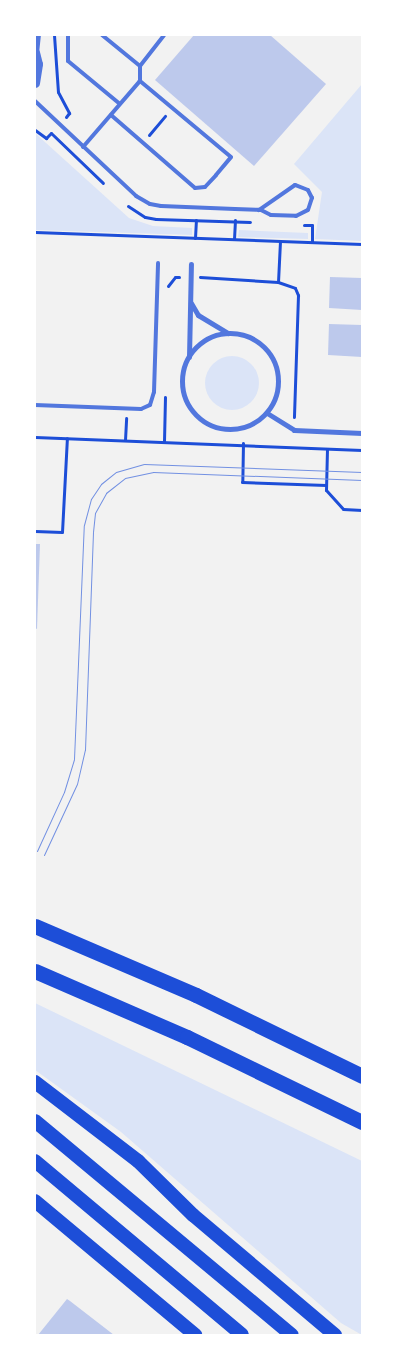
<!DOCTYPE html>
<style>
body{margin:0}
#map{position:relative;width:397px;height:1370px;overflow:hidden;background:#f2f2f2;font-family:"Exo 2",sans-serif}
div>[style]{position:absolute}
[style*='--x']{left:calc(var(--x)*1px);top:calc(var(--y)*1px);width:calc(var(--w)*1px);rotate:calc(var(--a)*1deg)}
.green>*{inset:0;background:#dbe4f7}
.round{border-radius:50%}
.building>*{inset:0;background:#bdc9ec}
.path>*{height:3px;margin:-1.5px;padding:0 1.5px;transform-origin:1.5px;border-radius:1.5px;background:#1d4ed8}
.service>*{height:4px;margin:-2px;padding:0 2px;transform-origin:2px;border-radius:2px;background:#5277de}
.minor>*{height:5px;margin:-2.5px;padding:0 2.5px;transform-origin:2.5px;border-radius:2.5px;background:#5277de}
.minor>.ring{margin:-2.5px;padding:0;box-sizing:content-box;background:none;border:5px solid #5277de;border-radius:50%}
.tertiary>*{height:9px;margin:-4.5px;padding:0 4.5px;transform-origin:4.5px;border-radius:4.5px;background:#5277de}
.trunk>*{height:14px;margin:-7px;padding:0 7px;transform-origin:7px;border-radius:7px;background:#1d4ed8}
.motorway>*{height:15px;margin:-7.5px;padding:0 7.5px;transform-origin:7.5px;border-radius:7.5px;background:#1d4ed8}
.tram>*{height:1px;margin:-0.5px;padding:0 0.5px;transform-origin:0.5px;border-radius:0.5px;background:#7290e2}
span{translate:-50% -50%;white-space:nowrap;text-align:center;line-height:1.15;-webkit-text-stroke:4px #fff;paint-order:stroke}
.frame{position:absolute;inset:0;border:36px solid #fff;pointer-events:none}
</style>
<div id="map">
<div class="green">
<i style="clip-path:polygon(362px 84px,362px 241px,315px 239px,322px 192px,294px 164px)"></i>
<i style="clip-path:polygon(35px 133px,129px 218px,153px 226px,192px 228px,192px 235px,35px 230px)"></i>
<i style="clip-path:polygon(239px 230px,308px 233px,308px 239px,238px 237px)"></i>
<i class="round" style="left:205px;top:356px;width:54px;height:54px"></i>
<i style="clip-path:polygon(35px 1003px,362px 1161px,362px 1335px,341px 1323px,121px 1132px,35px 1070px)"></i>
</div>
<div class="building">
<i style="clip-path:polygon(194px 35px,270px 35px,326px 84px,254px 166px,155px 80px)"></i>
<i style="clip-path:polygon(330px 277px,362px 278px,362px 310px,329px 308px)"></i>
<i style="clip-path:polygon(329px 324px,362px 325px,362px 357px,328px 355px)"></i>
<i style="clip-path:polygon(35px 544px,40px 544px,37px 629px,35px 628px)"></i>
<i style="clip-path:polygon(67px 1299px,70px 1301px,114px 1335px,38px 1335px)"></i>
</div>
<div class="path">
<i style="--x:54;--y:35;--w:57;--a:86"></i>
<i style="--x:58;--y:92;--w:24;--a:62"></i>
<i style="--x:69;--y:113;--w:5;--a:127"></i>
<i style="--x:35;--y:130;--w:14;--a:36"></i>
<i style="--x:46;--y:138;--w:7;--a:-45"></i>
<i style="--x:51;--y:133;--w:72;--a:43.9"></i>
<i style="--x:149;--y:135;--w:25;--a:-50"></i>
<i style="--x:128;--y:206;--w:20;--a:33"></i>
<i style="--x:145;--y:217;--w:11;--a:10"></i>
<i style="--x:156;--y:219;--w:94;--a:1.8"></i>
<i style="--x:304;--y:225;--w:8;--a:0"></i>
<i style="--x:312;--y:225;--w:17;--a:90"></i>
<i style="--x:35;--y:232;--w:327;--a:2.1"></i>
<i style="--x:195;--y:238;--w:18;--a:-87"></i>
<i style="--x:234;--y:239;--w:19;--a:-87"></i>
<i style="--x:200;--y:277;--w:78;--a:3.7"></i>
<i style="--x:278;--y:282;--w:18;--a:19"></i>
<i style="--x:295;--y:288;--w:8;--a:67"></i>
<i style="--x:298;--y:295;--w:122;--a:91.9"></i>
<i style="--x:278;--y:282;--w:41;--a:-87.2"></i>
<i style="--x:168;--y:286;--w:11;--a:-52"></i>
<i style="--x:175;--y:277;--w:4;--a:0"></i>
<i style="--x:35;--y:437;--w:327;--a:2.3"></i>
<i style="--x:125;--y:440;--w:22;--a:-87"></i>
<i style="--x:164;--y:441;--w:44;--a:-88.7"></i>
<i style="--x:243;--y:443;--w:39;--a:91"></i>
<i style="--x:242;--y:482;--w:84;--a:2"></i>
<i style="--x:327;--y:449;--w:41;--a:91.4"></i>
<i style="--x:326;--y:490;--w:25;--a:48"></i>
<i style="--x:343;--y:509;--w:19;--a:3"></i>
<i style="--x:35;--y:531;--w:27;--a:2"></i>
<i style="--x:62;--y:532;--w:94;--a:-87"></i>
</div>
<div class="service">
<i style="--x:68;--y:35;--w:26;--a:90"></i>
<i style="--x:68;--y:61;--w:67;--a:39.6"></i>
<i style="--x:102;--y:35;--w:49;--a:39.2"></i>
<i style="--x:140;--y:66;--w:39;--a:-52"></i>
<i style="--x:35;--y:101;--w:139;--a:43.2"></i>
<i style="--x:136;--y:196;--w:16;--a:30"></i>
<i style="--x:150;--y:204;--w:11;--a:10"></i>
<i style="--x:161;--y:206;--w:74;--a:2.3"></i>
<i style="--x:235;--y:209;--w:24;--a:2"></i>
<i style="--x:259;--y:210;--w:2;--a:0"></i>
<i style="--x:261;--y:210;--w:11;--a:27"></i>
<i style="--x:271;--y:215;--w:25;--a:2"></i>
<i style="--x:296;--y:216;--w:13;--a:-27"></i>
<i style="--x:308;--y:210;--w:13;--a:-72"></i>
<i style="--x:312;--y:198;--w:9;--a:-117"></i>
<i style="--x:308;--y:190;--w:14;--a:-159"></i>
<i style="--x:295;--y:185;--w:44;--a:145.2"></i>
<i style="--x:111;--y:115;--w:111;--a:41"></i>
<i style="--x:195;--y:188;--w:10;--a:-6"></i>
<i style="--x:205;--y:187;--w:16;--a:-47"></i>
<i style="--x:216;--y:175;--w:23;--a:-50"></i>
<i style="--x:231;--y:157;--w:119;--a:-140.1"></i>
<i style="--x:83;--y:147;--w:87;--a:-49.2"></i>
<i style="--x:140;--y:81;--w:15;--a:-90"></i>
<i style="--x:35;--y:405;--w:106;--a:2.2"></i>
<i style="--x:141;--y:409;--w:10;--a:-24"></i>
<i style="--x:150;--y:405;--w:14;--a:-73"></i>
<i style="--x:154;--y:392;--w:129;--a:-88.2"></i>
</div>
<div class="minor">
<i style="--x:36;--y:53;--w:18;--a:-84"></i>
<i style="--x:191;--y:303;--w:14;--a:60"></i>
<i style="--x:198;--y:315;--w:35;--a:31"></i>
<i class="ring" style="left:182px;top:333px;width:91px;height:91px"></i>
<i style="--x:189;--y:357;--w:93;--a:-88.8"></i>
<i style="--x:267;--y:413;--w:32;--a:32"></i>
<i style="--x:294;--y:430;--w:68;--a:2.5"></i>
</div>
<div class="tertiary">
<i style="--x:35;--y:52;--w:12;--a:76"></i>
<i style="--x:38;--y:64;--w:19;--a:99"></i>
</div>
<div class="trunk">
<i style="--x:35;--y:1082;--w:130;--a:37.5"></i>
<i style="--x:138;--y:1161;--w:77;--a:44.5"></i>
<i style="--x:193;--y:1215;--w:186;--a:40.2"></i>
<i style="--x:35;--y:1121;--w:334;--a:39.8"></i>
<i style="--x:35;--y:1161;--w:270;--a:40"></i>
<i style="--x:35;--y:1201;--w:209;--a:39.9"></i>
</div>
<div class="motorway">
<i style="--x:35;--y:926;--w:175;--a:23.2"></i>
<i style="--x:196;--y:995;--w:185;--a:26"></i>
<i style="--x:35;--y:971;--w:166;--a:23.5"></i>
<i style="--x:187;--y:1037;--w:195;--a:25.9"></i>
</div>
<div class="tram">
<i style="--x:37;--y:851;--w:65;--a:-65.4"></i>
<i style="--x:64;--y:792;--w:34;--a:-73"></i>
<i style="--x:74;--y:759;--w:234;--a:-87.6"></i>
<i style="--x:84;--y:525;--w:27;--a:-75"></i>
<i style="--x:91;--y:499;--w:18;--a:-56"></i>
<i style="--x:101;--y:484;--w:19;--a:-39"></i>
<i style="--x:116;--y:472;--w:29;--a:-16"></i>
<i style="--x:144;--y:464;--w:218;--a:2.1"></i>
<i style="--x:44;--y:855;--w:78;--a:-65.1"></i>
<i style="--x:77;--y:784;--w:35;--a:-77"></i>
<i style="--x:85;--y:750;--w:218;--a:-87.9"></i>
<i style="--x:93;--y:532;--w:19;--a:-84"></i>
<i style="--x:95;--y:513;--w:23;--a:-61"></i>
<i style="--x:106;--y:493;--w:24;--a:-38"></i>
<i style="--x:125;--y:478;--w:29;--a:-12"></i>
<i style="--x:153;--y:472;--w:209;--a:2.2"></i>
</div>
<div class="frame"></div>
</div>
